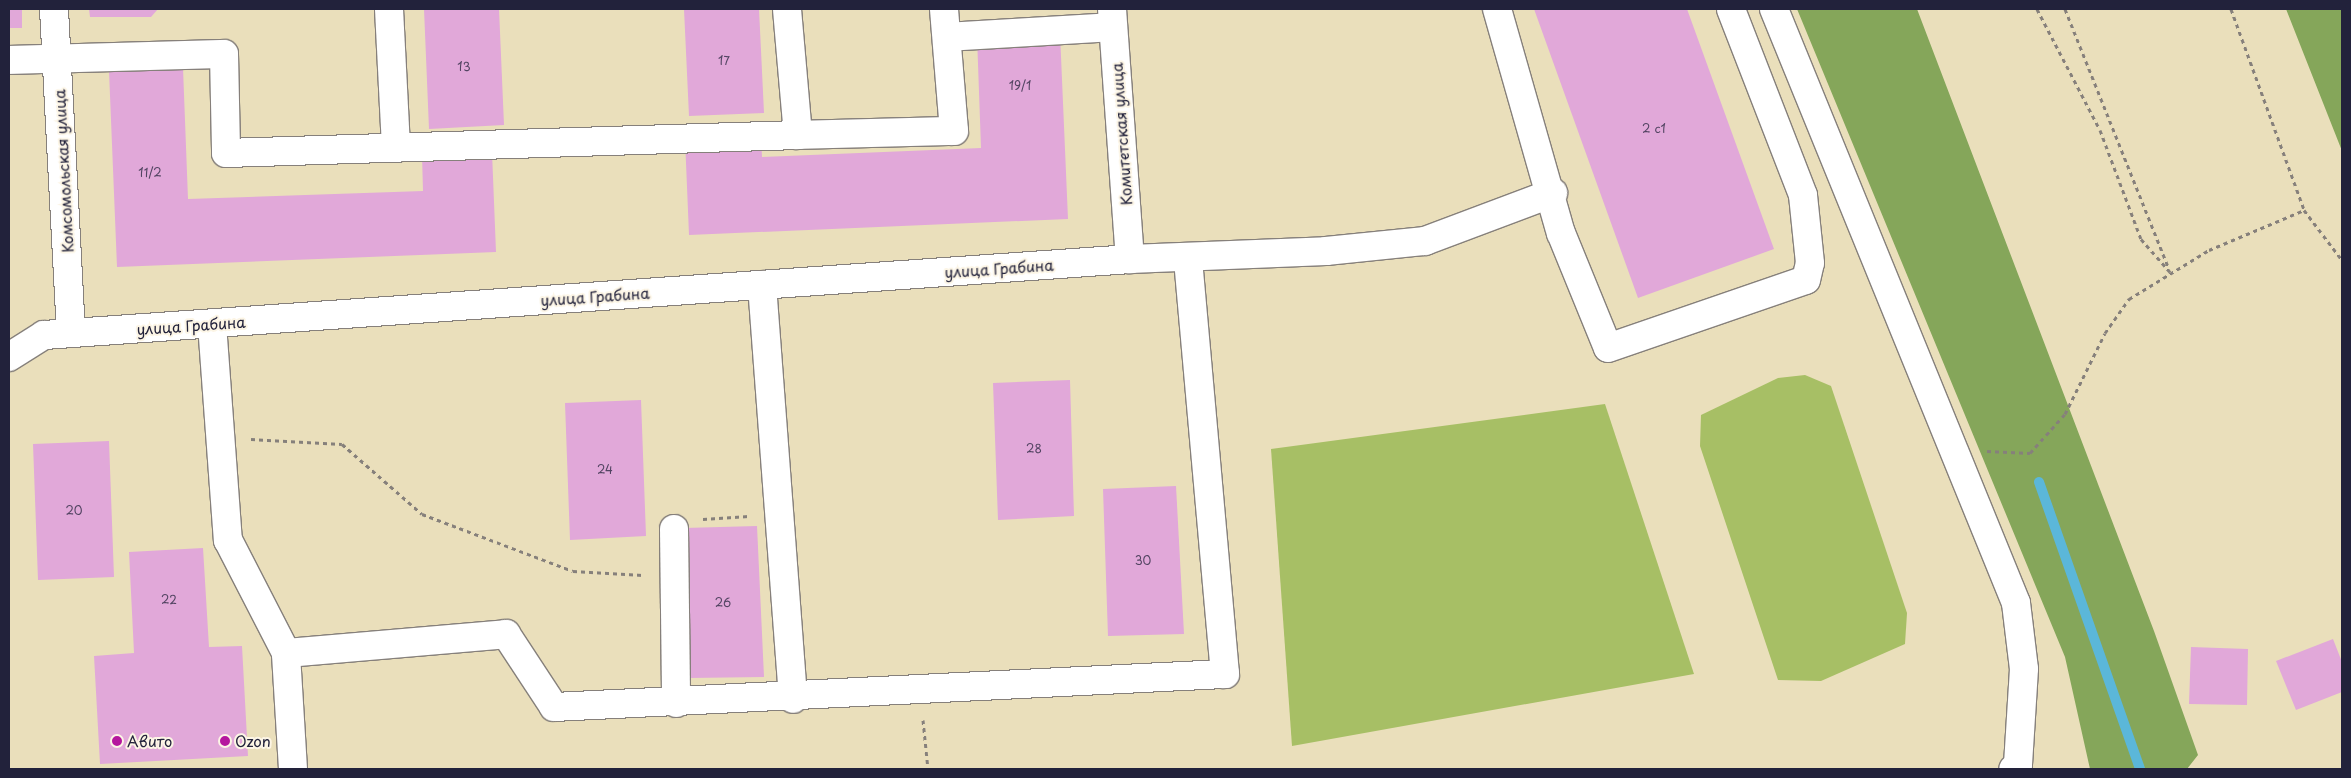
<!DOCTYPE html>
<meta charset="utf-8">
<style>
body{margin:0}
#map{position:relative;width:2351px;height:778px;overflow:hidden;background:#eadfbb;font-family:"Playpen Sans",sans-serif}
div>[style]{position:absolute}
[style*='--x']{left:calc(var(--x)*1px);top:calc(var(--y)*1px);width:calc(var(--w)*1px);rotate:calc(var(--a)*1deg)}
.green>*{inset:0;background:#a7bf65}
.forest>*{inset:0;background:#85a65a}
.stream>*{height:10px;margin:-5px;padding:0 5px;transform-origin:5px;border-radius:5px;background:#5bb7d9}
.building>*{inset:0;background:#e1a8d9}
.path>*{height:3px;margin-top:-1.5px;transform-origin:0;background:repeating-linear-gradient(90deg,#86807b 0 4px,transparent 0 8px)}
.roads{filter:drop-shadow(1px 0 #86807b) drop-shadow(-1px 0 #86807b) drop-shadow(0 1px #86807b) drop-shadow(0 -1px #86807b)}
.minor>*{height:28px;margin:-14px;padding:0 14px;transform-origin:14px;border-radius:14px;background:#fff}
.dots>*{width:14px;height:14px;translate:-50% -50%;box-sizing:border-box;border:2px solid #fcf5e5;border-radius:50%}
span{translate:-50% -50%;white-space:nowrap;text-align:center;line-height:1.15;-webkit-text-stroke:4px #fcf5e5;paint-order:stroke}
.number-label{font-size:12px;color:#524462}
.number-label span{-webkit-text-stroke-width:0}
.street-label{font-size:15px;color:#22223b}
.poi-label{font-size:15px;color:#22223b}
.left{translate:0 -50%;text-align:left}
.frame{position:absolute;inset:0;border:10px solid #22223b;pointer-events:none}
</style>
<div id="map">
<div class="green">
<i style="clip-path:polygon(1805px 375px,1831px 386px,1907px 613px,1905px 644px,1821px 681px,1778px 680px,1700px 446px,1701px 415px,1778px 378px)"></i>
<i style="clip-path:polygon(1605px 404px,1694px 674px,1292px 746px,1271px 449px)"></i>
</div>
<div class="forest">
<i style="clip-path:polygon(1797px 9px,1917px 9px,2154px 631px,2198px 755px,2187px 769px,2090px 769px,2065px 657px)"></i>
<i style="clip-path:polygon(2286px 9px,2342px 9px,2342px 152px,2342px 151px)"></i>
</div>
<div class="stream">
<i style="--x:2039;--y:482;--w:304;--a:70.6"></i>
</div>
<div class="building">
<i style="clip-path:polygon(9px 9px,22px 9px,22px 28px,9px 28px)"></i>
<i style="clip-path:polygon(89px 9px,158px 9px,151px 17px,90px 17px)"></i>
<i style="clip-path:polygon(424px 9px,499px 9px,504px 125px,429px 129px)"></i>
<i style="clip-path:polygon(684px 9px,759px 9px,764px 113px,689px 116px)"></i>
<i style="clip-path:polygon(1534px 9px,1687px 9px,1774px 249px,1638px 298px)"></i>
<i style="clip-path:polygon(1060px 33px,1068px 219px,689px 235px,685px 139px,761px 136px,762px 157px,981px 148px,977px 36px)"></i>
<i style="clip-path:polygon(183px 68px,188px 199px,423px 191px,422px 155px,492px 152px,496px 252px,117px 267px,109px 71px)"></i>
<i style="clip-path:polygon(1070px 380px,1074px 516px,998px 520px,993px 383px)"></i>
<i style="clip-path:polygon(641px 400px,646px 536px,570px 540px,565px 403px)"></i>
<i style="clip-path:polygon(109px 441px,114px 577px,38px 580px,33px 444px)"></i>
<i style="clip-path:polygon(1176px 486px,1184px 634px,1108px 636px,1103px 489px)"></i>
<i style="clip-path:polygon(757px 526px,764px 677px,689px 678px,684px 528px)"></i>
<i style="clip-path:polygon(203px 548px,209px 647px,242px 646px,248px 756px,100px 764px,94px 656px,134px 653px,129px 552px)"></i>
<i style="clip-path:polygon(2333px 639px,2342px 662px,2342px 692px,2296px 710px,2276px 661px)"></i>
<i style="clip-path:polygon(2191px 647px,2248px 649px,2247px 705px,2189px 704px)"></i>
</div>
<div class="path">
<i style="--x:2037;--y:9;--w:136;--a:62.5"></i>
<i style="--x:2100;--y:130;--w:116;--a:69.4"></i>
<i style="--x:2141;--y:239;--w:44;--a:48.7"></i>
<i style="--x:2065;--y:9;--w:280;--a:68.2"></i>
<i style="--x:2231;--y:9;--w:214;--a:70"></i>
<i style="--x:2304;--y:210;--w:63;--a:52.8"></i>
<i style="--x:251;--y:439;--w:91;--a:3.1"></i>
<i style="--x:342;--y:444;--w:106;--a:41.2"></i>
<i style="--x:422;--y:514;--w:161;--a:20.7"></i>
<i style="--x:573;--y:571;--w:70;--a:3.3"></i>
<i style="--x:1987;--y:451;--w:43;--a:2.7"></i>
<i style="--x:2030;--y:453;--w:52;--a:-48.1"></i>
<i style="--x:2065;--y:414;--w:90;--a:-63.7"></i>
<i style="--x:2105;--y:333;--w:42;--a:-54.8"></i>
<i style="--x:2129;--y:299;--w:94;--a:-31.5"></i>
<i style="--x:2209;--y:250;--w:103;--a:-22.8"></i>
<i style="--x:703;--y:519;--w:46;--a:-3.7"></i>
<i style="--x:923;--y:720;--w:49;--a:84.2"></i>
</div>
<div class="roads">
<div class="minor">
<i style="--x:54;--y:9;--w:324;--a:87"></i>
<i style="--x:389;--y:9;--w:139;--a:87.1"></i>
<i style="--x:1112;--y:9;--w:251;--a:85.9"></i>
<i style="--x:1497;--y:9;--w:233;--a:74.1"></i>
<i style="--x:1561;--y:233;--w:124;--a:67.8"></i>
<i style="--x:1608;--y:348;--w:209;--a:-19"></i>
<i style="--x:1806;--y:280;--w:17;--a:-77"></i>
<i style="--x:1810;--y:263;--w:68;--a:-95.9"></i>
<i style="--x:1803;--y:195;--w:199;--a:-111.2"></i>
<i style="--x:1774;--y:9;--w:641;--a:67.83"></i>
<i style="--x:2016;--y:603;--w:66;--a:83.1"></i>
<i style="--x:2024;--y:669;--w:96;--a:93.6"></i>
<i style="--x:2018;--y:765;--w:6;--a:141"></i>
<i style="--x:947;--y:37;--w:166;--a:-3.4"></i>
<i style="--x:9;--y:60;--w:215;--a:-1.6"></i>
<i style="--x:224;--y:54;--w:99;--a:88.8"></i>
<i style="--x:226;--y:153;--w:572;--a:-1.8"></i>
<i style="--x:798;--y:135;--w:126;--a:-95"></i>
<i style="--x:798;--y:135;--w:156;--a:-1.5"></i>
<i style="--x:954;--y:131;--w:122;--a:-94.7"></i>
<i style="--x:762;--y:285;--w:415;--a:85.7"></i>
<i style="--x:212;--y:324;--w:217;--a:85.8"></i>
<i style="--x:228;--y:540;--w:127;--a:62.8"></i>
<i style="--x:9;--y:357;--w:41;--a:-32.2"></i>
<i style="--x:44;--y:335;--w:1089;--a:-4"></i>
<i style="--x:1130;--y:259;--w:196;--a:-2.3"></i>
<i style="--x:1326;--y:251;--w:100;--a:-5.8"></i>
<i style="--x:1425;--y:241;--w:137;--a:-20.6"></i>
<i style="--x:674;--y:529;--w:174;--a:89.3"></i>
<i style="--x:293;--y:769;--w:116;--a:-93.5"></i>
<i style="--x:286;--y:653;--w:221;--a:-4.9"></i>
<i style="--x:506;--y:634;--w:87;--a:56.7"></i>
<i style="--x:554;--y:707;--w:672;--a:-2.82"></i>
<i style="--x:1225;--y:674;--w:417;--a:-95.1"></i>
</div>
</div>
<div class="dots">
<i style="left:117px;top:741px;background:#b5179e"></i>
<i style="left:225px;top:741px;background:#b5179e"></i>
</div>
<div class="number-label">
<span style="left:724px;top:61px">17</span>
<span style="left:464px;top:67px">13</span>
<span style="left:1020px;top:86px">19/1</span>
<span style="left:1654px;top:129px">2 с1</span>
<span style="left:150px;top:173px">11/2</span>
<span style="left:1034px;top:449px">28</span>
<span style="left:605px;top:470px">24</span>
<span style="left:74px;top:511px">20</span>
<span style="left:1143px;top:561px">30</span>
<span style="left:169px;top:600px">22</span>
<span style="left:723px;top:603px">26</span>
</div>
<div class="street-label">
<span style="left:1121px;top:134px;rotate:-94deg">Комитетская улица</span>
<span style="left:63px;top:171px;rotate:-93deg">Комсомольская улица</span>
<span style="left:999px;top:268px;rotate:-4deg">улица Грабина</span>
<span style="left:595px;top:296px;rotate:-4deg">улица Грабина</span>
<span style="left:191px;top:325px;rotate:-4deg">улица Грабина</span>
</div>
<div class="poi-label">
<span class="left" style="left:127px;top:741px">Авито</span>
<span class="left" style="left:235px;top:741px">Ozon</span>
</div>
<div class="frame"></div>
</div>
